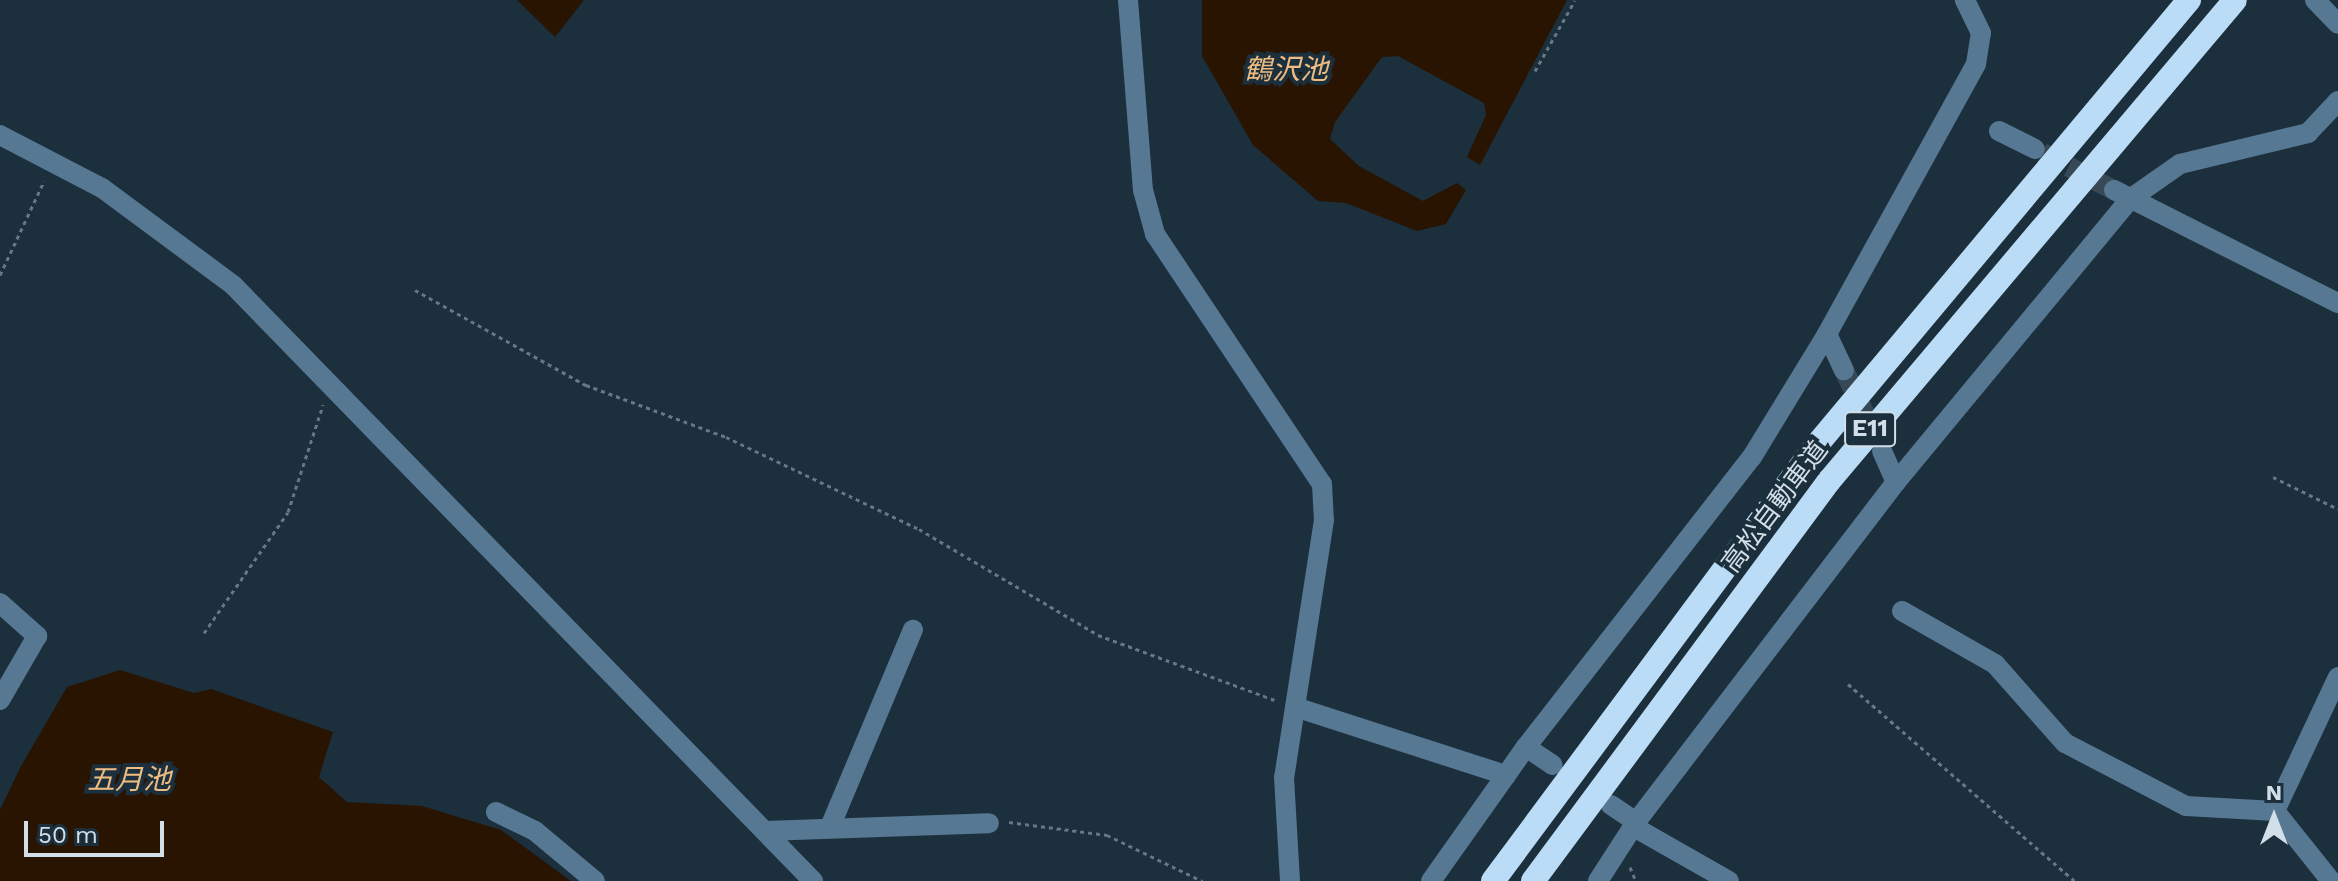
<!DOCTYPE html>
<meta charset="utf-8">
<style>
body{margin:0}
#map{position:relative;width:2338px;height:881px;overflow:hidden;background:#1c2f3d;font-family:"Work Sans","Noto Sans JP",sans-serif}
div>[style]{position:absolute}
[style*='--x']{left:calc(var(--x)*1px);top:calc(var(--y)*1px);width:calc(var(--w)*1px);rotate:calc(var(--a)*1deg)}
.water>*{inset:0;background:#281400}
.minor-tunnel>*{height:20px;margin-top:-10px;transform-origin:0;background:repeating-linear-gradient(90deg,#374957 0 20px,transparent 0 30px)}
.path>*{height:3px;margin-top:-1.5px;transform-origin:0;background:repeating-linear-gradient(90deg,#677783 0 4px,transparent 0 8px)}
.minor>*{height:20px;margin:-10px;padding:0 10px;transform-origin:10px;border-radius:10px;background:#567892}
.highway>*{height:24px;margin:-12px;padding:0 12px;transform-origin:12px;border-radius:12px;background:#bbdcf6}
span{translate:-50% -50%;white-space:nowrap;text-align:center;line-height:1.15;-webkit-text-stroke:8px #1c2f3d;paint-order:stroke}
.shield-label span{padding:2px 6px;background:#1c2f3d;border:2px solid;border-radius:6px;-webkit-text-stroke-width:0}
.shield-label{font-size:24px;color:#d3dfe8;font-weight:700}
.street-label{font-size:26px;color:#d3dfe8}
.water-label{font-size:28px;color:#eebc81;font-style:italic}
.north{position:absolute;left:2234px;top:777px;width:80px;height:80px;-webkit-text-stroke:6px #1c2f3d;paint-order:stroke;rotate:0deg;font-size:22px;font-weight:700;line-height:32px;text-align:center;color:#d3dfe8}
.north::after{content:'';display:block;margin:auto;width:28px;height:36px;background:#d3dfe8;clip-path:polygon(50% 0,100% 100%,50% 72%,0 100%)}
.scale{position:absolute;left:24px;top:821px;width:140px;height:36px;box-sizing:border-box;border:4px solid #d3dfe8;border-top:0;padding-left:10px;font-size:24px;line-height:28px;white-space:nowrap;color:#d3dfe8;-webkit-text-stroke:6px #1c2f3d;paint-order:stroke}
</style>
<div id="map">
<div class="water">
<i style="clip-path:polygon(517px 0,584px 0,555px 37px)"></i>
<i style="clip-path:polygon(1202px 0,1567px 0,1480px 165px,1467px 157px,1486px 115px,1484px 103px,1398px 56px,1382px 57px,1335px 122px,1330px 139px,1359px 166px,1423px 201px,1457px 183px,1466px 190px,1446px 224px,1417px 231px,1346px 203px,1318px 201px,1253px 145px,1202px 56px)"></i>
<i style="clip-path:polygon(120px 670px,194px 693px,211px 689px,333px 732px,319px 777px,347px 802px,422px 806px,501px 830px,571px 881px,0 881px,0 810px,20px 768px,67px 687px)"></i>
</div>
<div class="minor-tunnel">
<i style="--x:2042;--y:153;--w:81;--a:27.2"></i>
<i style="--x:1844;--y:370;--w:80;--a:64.7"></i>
</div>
<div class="path">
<i style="--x:1535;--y:71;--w:81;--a:-60.6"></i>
<i style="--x:0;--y:275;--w:104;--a:-64.9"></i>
<i style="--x:415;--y:290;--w:196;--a:29.1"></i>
<i style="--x:586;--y:385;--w:149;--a:20.4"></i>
<i style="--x:726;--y:437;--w:214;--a:25.5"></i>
<i style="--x:919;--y:529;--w:208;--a:30.6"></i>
<i style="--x:1098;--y:635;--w:189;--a:20.2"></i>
<i style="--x:2273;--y:477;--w:72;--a:26.2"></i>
<i style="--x:204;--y:633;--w:147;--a:-55.2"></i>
<i style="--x:288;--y:512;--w:113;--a:-71.9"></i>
<i style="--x:1848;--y:684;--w:301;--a:41"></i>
<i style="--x:1009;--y:822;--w:99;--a:7.6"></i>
<i style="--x:1107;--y:835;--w:106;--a:25.8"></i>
<i style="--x:1630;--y:867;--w:15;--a:67"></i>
</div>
<div class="minor">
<i style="--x:1128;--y:0;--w:191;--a:85.5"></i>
<i style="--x:1143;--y:190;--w:46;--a:74.7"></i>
<i style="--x:1155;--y:234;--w:301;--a:56.3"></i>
<i style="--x:1322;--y:484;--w:36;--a:87"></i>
<i style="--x:1324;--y:520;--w:260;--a:98.8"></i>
<i style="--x:1284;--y:777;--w:104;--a:86.7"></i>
<i style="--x:2315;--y:0;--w:33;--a:46"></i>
<i style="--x:1999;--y:131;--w:40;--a:26.6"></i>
<i style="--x:0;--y:135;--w:115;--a:27.5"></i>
<i style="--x:102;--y:188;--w:163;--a:36.5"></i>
<i style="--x:233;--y:285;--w:832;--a:45.78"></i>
<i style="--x:2114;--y:190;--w:251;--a:26.8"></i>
<i style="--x:1827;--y:334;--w:40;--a:65"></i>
<i style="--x:1882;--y:451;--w:34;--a:66"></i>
<i style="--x:0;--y:603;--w:50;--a:41.7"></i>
<i style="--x:37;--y:636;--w:74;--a:120"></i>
<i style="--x:1902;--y:611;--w:107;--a:29.7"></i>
<i style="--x:1995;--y:664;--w:106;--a:48.5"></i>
<i style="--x:2065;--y:743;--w:136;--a:27.5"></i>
<i style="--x:2186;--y:806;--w:89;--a:3.2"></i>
<i style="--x:1295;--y:707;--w:222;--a:17.9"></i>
<i style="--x:1526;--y:747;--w:32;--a:34"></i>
<i style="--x:1611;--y:805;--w:30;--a:34"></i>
<i style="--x:496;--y:812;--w:43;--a:26"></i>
<i style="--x:535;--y:831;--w:78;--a:39.8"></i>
<i style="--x:830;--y:827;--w:214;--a:-67.2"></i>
<i style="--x:1634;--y:827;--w:109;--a:29.6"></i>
<i style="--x:765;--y:831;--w:224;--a:-2"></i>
<i style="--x:1431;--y:881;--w:164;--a:-54.7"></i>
<i style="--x:1526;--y:747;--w:368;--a:-52.1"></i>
<i style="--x:1752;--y:457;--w:144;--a:-58.6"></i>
<i style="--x:1827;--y:334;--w:308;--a:-61.1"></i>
<i style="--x:1976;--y:64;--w:31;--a:-81"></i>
<i style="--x:1981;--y:33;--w:37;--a:-116"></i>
<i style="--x:1598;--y:881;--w:70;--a:-57.2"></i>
<i style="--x:1636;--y:822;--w:428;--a:-52.6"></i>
<i style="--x:1896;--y:482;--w:367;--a:-50.4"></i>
<i style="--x:2130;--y:199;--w:61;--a:-35"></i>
<i style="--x:2180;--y:164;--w:132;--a:-13.6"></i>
<i style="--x:2308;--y:133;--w:44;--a:-46.8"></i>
<i style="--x:2331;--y:881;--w:90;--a:-128.7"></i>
<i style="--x:2275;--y:811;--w:148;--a:-64.8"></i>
</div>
<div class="highway">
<i style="--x:1493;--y:881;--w:540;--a:-53.43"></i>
<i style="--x:1815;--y:447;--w:583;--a:-50.08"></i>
<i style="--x:1533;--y:881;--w:498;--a:-53.5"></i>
<i style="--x:1829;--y:481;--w:629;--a:-49.83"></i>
</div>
<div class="shield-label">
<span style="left:1870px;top:429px">E11</span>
</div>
<div class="street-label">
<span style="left:1775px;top:507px;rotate:-53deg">高松自動車道</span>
</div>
<div class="water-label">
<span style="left:1286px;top:70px">鶴沢池</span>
<span style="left:129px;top:780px">五月池</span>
</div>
<div class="north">N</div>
<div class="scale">50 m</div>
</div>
